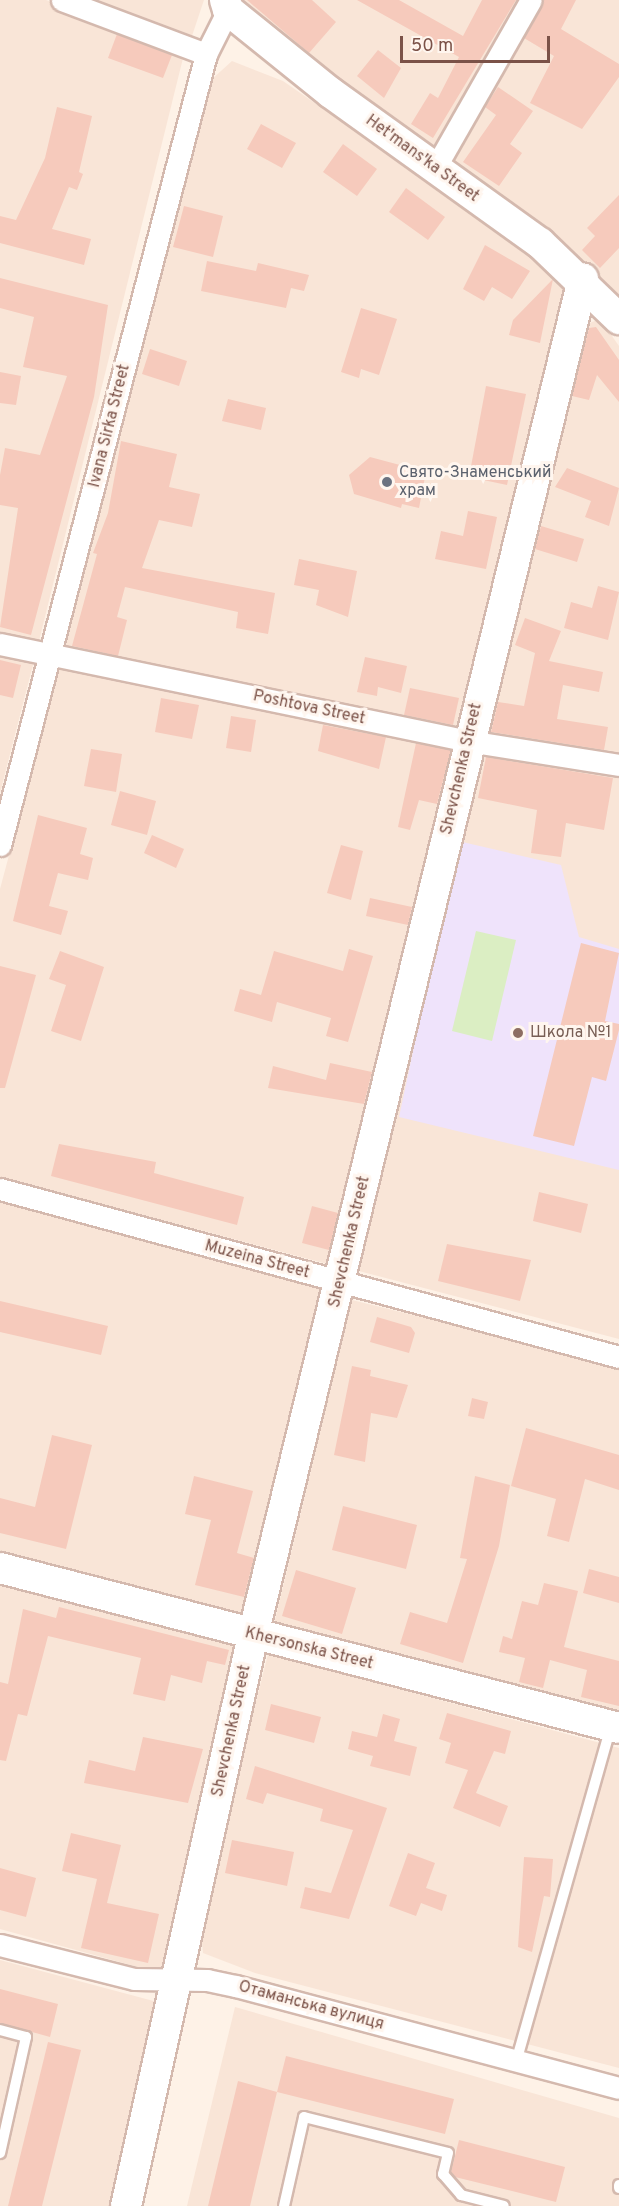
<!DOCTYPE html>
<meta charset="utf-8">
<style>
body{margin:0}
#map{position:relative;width:619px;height:2206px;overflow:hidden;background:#fef2e7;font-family:Overpass,sans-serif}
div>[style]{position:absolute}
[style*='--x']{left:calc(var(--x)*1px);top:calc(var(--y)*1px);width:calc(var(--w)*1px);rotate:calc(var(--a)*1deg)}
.residential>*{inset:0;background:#f9e5d7}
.education>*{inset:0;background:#efe3fb}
.green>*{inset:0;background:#dbeec3}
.building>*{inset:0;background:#f6cabc}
.roads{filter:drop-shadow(2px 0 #d4b9ae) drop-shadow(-2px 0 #d4b9ae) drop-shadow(0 2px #d4b9ae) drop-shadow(0 -2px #d4b9ae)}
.lane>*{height:10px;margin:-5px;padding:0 5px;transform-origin:5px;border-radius:5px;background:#fff}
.street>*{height:21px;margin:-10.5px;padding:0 10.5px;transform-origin:10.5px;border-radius:10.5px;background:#fff}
.secondary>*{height:30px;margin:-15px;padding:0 15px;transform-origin:15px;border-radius:15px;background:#fff}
.dots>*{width:16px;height:16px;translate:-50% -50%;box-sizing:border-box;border:3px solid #fff6ef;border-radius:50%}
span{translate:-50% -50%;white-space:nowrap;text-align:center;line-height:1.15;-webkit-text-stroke:6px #fff6ef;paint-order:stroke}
.street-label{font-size:16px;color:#7b5248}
.worship-label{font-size:16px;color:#5b616d}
.left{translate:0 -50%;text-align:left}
.education-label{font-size:16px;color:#785e54}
.scale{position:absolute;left:400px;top:36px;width:150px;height:27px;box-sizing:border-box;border:3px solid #7b5248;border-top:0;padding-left:8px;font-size:18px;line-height:21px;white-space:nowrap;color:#7b5248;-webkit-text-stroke:4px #fff6ef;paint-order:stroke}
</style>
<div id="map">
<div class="residential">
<i style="clip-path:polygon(0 0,46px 0,185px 50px,39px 641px,0 633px)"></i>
<i style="clip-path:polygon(64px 0,204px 0,189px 45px)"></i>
<i style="clip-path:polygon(237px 0,619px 0,619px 306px,413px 141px)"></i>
<i style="clip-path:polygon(232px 61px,283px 81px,569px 279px,462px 735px,61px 651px,211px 80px)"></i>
<i style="clip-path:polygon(600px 319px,619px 346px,619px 760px,477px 735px,584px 325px)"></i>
<i style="clip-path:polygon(0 650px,35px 657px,0 793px)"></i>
<i style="clip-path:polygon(59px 668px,460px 743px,331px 1265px,0 1177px,0 889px)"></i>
<i style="clip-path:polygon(479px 747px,619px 774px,619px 1339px,355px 1270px)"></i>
<i style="clip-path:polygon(0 1197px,326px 1285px,247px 1618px,0 1553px)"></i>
<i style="clip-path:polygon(352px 1300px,619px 1366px,619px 1714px,274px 1624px)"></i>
<i style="clip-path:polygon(0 1585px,242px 1646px,163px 1974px,0 1929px)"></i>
<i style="clip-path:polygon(268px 1654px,619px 1748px,619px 2068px,255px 1973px,203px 1953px,200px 1922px)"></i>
<i style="clip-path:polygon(0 1960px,161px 2003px,113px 2206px,0 2206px)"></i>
<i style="clip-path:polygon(235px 2007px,619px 2118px,619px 2206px,187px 2206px)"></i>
</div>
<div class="education">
<i style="clip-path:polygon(458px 841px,561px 865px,579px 937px,619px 949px,619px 1170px,399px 1117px)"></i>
</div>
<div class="green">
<i style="clip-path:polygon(476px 931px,516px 940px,492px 1041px,452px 1031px)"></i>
</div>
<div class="building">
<i style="clip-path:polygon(247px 0,312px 0,336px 22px,309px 53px)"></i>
<i style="clip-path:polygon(357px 0,399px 0,463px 36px,482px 0,516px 0,433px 138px,411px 124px,430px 93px,438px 98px,459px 57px)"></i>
<i style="clip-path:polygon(544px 0,576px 0,561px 29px,619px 64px,619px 77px,582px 129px,530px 103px,554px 56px,524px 38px)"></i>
<i style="clip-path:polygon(117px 34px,172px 55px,163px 78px,108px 58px)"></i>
<i style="clip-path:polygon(378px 50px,401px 68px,384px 98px,357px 76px)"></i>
<i style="clip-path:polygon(498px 87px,533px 111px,510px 144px,522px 153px,499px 186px,463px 162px,496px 115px,485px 107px)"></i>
<i style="clip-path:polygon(57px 107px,92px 116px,79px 172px,83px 174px,77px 190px,69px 187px,52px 229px,91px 239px,84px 265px,0 243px,0 216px,16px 220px,45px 158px)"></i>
<i style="clip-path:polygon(261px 124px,296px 143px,282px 168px,247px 149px)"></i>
<i style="clip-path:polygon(343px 144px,377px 169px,357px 196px,323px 172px)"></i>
<i style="clip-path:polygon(406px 188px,445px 217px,428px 240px,389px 212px)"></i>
<i style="clip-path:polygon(619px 195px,619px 248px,600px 268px,582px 250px,595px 236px,587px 228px)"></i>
<i style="clip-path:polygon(184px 206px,223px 216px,213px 257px,173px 247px)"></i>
<i style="clip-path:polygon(485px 245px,530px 271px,512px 299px,492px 287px,484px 301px,463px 289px)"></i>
<i style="clip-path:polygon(207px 261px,256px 271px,258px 263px,309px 275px,304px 291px,291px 288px,286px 308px,201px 291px)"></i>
<i style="clip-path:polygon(0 278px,108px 305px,94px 397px,31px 635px,0 627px,18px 508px,0 505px,0 475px,5px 448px,40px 455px,67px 376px,23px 367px,34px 317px,0 308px)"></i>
<i style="clip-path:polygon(553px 279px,540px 343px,509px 335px,513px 320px)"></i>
<i style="clip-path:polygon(361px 308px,397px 319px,379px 375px,361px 369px,359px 378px,341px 372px)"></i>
<i style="clip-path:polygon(596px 327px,619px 360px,619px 402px,597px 375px,589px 400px,572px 396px,589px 328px)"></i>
<i style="clip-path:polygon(150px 349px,187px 361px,179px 386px,142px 374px)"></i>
<i style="clip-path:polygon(0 372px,21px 376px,16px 405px,0 403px)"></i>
<i style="clip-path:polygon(486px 386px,526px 394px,507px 485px,469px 477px)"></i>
<i style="clip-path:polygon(228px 399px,266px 408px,261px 430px,222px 421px)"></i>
<i style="clip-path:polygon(121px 441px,177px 454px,169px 487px,200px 494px,192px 527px,159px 520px,142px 568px,275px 593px,268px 634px,236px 628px,238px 612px,125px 587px,117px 617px,127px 620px,118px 656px,72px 646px,97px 554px,93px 553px,108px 513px)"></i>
<i style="clip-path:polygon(370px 457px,426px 472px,419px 508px,402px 504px,401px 508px,354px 494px,349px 475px)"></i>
<i style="clip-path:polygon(567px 468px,619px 488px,609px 526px,585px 517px,591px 501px,555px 487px)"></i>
<i style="clip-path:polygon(468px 511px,497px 517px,486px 569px,435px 559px,441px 531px,463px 536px)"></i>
<i style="clip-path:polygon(541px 526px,584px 539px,577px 562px,535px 549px)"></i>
<i style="clip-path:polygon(299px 559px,357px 571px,348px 617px,316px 605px,319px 590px,294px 585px)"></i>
<i style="clip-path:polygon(598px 586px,619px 592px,608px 640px,564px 628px,571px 602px,592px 608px)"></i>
<i style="clip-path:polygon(525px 618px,561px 631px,549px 661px,603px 672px,599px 692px,563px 685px,557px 719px,608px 727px,604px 750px,491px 732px,498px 702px,524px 706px,535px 653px,515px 645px)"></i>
<i style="clip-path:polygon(365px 657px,407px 666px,401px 693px,378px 687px,377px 696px,357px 692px)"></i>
<i style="clip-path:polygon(0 660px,21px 665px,13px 698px,0 695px)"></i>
<i style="clip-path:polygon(410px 688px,459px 698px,453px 725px,404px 715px)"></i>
<i style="clip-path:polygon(161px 698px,199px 705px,192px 739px,155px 732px)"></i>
<i style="clip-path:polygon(231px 716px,256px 720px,251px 752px,226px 748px)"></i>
<i style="clip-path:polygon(323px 725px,386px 737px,379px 769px,318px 751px)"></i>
<i style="clip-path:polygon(416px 743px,451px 750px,437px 804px,419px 800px,410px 830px,398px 827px)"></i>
<i style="clip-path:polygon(91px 749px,122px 754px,116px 792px,84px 786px)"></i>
<i style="clip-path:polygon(486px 757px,613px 778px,604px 830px,566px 823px,561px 857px,531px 853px,537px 810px,478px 798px)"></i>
<i style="clip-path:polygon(120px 791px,156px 801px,147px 835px,111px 825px)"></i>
<i style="clip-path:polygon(38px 815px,87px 828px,80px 854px,93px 858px,88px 880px,58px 873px,49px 906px,68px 911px,61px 935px,13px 921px)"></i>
<i style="clip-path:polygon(152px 835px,184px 849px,176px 868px,144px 853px)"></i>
<i style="clip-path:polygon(341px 845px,363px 851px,351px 900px,327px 893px)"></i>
<i style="clip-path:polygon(370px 898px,412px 907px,408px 925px,366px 916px)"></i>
<i style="clip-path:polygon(581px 943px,619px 953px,605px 1021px,619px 1024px,619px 1030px,606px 1081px,592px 1077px,574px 1146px,533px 1136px)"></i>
<i style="clip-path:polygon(349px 949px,373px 956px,348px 1042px,326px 1036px,331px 1018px,277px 1002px,272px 1022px,234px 1011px,240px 989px,261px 995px,274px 951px,343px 971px)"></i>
<i style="clip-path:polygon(60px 951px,104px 967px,81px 1041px,51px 1031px,66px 985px,49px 979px)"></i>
<i style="clip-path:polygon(0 966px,36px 975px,5px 1088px,0 1088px)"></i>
<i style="clip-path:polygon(330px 1063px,372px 1072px,364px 1104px,268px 1088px,273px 1066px,326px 1080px)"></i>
<i style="clip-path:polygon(59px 1144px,156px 1162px,154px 1173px,244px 1197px,237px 1225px,51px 1176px)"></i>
<i style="clip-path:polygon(539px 1192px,588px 1204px,581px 1233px,533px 1221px)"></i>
<i style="clip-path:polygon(312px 1206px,338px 1213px,329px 1250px,302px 1243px)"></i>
<i style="clip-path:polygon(447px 1244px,531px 1260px,520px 1301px,438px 1281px)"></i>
<i style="clip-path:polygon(0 1301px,108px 1326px,101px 1355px,0 1332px)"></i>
<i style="clip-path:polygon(377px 1317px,411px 1327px,415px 1333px,409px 1353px,370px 1342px)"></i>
<i style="clip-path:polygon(352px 1366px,371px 1370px,370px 1376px,408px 1385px,397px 1418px,371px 1413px,365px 1462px,334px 1455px)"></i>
<i style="clip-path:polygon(472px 1398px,488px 1402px,484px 1419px,468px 1416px)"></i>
<i style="clip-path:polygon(526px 1428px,619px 1455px,619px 1490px,585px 1479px,569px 1542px,547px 1536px,556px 1499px,511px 1486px)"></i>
<i style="clip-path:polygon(52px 1435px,92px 1445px,66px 1549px,0 1533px,0 1498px,35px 1507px)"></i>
<i style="clip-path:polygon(194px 1476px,253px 1491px,237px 1553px,254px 1558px,244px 1597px,195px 1585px,211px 1520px,185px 1514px)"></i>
<i style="clip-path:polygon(475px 1476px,510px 1485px,499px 1546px,463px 1663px,400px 1644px,410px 1612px,447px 1623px,467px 1559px,460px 1558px)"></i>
<i style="clip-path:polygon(343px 1506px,417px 1525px,406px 1569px,332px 1550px)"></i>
<i style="clip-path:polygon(589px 1569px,619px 1577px,619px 1603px,583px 1593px)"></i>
<i style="clip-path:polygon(296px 1570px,356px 1588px,342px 1634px,282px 1616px)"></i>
<i style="clip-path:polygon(544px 1583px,578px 1591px,564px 1647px,619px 1661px,619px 1706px,581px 1697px,587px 1670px,550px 1660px,543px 1688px,519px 1682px,525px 1658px,499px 1652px,503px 1636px,512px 1639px,522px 1601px,538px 1605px)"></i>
<i style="clip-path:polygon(59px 1607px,229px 1650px,225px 1665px,207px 1661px,202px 1683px,171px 1675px,165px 1701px,133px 1694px,141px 1658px,48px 1636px,27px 1716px,18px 1714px,6px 1761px,0 1760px,0 1682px,8px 1684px,23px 1609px,56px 1618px)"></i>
<i style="clip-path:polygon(271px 1704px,321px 1717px,314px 1743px,265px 1730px)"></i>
<i style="clip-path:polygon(447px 1713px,511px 1731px,505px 1754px,494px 1751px,476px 1793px,508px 1806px,500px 1827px,453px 1808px,468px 1770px,445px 1763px,451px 1743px,439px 1739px)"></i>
<i style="clip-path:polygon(383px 1714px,400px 1719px,394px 1741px,417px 1747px,410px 1776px,370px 1766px,373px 1756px,348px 1749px,352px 1731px,377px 1737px)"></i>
<i style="clip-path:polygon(143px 1737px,203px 1749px,188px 1803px,84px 1783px,89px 1760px,135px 1771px)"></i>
<i style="clip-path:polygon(255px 1766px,387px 1808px,349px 1919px,300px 1908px,305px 1887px,331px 1893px,353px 1830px,320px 1821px,323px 1809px,267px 1793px,263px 1804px,246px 1799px)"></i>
<i style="clip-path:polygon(71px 1833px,121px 1845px,107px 1903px,159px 1914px,148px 1963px,81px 1948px,97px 1879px,62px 1871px)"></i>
<i style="clip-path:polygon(232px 1840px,294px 1852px,287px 1886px,225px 1873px)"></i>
<i style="clip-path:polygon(408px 1853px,435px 1863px,426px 1888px,447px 1895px,442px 1911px,421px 1903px,416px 1916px,389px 1906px)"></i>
<i style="clip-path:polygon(524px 1857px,553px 1859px,550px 1897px,544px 1896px,532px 1952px,518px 1947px)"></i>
<i style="clip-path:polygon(0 1868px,36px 1878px,26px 1917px,0 1910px)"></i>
<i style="clip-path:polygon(0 1989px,58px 2004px,50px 2037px,0 2023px)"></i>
<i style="clip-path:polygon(48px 2042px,81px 2050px,42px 2206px,8px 2206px)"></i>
<i style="clip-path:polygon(286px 2056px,454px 2099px,445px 2134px,277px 2092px)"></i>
<i style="clip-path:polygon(238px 2081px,277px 2092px,250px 2206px,208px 2206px)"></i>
<i style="clip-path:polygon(459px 2140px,565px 2167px,556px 2202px,455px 2177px,451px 2172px)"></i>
</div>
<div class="roads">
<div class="lane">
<i style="--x:0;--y:2030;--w:27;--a:15"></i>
<i style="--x:26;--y:2037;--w:119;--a:102.6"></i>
<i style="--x:516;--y:2062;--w:346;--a:-74.2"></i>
<i style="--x:619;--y:2185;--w:3;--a:90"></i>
<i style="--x:284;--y:2206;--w:91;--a:-77.3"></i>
<i style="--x:304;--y:2117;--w:148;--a:14"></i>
<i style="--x:448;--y:2153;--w:22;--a:103"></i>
<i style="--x:443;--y:2174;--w:28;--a:49"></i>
<i style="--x:461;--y:2195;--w:44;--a:14.3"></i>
</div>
<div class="street">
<i style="--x:62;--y:0;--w:154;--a:20.6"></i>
<i style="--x:435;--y:168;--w:193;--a:-60.3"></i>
<i style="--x:0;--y:644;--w:478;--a:11.7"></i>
<i style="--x:468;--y:741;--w:153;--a:9"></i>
<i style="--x:0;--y:845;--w:817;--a:-75.4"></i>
<i style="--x:206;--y:54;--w:49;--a:-63.4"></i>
<i style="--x:0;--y:1189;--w:641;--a:15.18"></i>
<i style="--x:0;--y:1945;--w:138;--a:14.2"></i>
<i style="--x:134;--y:1979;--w:73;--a:0.8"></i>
<i style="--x:207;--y:1980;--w:30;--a:12"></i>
<i style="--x:236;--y:1986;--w:396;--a:14.9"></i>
</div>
<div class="secondary">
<i style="--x:225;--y:0;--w:10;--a:73"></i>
<i style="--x:228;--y:10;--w:132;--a:38.9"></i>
<i style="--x:331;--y:93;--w:257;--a:35.7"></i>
<i style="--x:540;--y:243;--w:110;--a:43.9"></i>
<i style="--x:0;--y:1568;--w:639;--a:14.49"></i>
<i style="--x:126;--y:2206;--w:585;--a:-77.46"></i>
<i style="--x:253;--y:1635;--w:1396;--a:-76.32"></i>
</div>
</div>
<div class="dots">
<i style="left:387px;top:482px;background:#6b7280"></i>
<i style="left:518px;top:1033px;background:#8d6e63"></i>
</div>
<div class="street-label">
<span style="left:422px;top:159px;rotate:36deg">Het'mans'ka Street</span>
<span style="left:110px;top:426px;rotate:-76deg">Ivana Sirka Street</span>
<span style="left:309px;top:708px;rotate:12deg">Poshtova Street</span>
<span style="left:462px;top:769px;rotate:-77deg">Shevchenka Street</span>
<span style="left:350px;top:1242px;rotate:-77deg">Shevchenka Street</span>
<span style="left:257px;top:1260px;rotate:15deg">Muzeina Street</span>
<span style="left:309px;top:1649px;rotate:14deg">Khersonska Street</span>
<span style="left:232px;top:1731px;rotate:-78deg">Shevchenka Street</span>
<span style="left:311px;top:2006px;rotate:15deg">Отаманська вулиця</span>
</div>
<div class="worship-label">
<span class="left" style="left:399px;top:482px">Свято-Знаменський<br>храм</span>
</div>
<div class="education-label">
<span class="left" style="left:530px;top:1033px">Школа №1</span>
</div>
<div class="scale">50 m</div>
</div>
